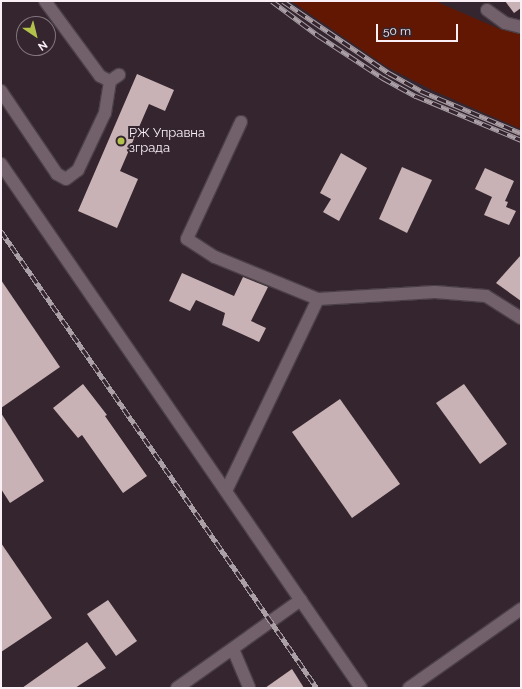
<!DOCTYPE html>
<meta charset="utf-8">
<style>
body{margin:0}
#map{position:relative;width:522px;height:689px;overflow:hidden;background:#34252e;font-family:Raleway,sans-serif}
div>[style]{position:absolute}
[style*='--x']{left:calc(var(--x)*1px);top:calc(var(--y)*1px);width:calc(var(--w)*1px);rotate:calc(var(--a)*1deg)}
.green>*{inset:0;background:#621703}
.building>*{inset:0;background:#c9b2b5}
.roads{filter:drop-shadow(1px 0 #4c4047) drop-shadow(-1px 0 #4c4047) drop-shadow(0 1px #4c4047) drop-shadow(0 -1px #4c4047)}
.minor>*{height:12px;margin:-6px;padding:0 6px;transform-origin:6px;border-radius:6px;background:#72616b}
.rail>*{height:4.5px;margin-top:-2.25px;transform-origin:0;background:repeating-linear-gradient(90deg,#34252e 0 9px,#aca0a7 0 18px);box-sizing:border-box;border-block:1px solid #aca0a7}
.dots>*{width:11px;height:11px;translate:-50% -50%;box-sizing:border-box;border:2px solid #34252e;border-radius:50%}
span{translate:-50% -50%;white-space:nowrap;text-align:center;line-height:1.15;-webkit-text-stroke:4px #34252e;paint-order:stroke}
.poi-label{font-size:13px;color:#f9eff5}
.left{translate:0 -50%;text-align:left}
.frame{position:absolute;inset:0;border:2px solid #f9eff5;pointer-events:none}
.north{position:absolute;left:16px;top:16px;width:40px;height:40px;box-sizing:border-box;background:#34252e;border:1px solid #83767e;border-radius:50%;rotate:145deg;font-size:11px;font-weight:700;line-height:16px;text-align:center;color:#f9eff5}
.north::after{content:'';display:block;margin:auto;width:14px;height:18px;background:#b3c24b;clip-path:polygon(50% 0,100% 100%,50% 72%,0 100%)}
.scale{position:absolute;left:376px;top:24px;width:82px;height:18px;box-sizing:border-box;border:2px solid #f9eff5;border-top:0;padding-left:5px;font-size:12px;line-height:14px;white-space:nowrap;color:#f9eff5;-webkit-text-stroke:3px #34252e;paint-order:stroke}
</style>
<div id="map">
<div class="green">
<i style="clip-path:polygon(291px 1px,435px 1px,502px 30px,521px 32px,521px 129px,434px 91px,387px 67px)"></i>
</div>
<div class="building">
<i style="clip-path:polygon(505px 1px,521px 1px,521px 8px,514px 13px)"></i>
<i style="clip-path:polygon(137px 74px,174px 90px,165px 111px,149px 104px,120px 171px,138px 179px,117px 228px,78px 211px)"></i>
<i style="clip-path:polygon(341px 153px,367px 168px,339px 221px,323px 212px,331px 199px,320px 193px)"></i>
<i style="clip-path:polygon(402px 167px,432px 180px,407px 233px,379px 219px)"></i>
<i style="clip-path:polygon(485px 168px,514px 181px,505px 201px,508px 202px,506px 207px,516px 211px,509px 225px,484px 215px,492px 197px,475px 189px)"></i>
<i style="clip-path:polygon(521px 255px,521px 301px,496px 283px)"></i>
<i style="clip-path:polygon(182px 273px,234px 296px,243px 277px,268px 287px,251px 321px,266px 328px,259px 342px,222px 325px,225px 313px,196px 300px,190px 311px,169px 301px)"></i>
<i style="clip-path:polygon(1px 280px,60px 367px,1px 408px)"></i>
<i style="clip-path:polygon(83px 384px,107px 415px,105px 416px,147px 476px,123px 493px,82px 435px,78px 438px,53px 408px)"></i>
<i style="clip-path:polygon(464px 384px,507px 444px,480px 464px,436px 403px)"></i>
<i style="clip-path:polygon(340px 399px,400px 484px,352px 518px,292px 432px)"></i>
<i style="clip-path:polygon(1px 413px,44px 481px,10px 503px,1px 489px)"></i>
<i style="clip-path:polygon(1px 543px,52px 618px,1px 652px)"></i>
<i style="clip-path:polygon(108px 600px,137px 641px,116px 656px,87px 614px)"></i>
<i style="clip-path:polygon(87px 642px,106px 668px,75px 688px,22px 688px)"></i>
<i style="clip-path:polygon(292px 669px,304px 688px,265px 688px)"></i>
</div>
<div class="roads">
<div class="minor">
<i style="--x:45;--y:1;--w:93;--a:53.7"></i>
<i style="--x:100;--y:76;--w:11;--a:27"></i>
<i style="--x:110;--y:81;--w:11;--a:-34"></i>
<i style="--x:487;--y:10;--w:22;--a:36"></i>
<i style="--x:505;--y:23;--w:16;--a:14"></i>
<i style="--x:1;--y:91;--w:100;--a:56"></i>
<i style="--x:57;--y:174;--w:10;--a:29"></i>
<i style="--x:66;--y:179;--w:15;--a:-37"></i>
<i style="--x:78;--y:170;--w:63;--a:-64.7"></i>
<i style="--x:105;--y:113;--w:32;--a:-81"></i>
<i style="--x:241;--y:122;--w:129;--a:114.8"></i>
<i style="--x:187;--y:239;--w:33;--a:33"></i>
<i style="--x:215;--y:257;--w:111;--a:22.2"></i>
<i style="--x:318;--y:299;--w:117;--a:-3.4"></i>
<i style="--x:435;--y:292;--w:51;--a:4.5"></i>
<i style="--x:486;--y:296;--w:41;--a:32.2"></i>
<i style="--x:1;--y:164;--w:636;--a:55.51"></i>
<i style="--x:226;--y:491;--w:213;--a:-64.4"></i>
<i style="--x:233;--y:649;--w:41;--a:67.2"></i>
<i style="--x:177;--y:688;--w:152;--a:-35.4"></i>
<i style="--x:409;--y:688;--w:137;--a:-35.2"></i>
</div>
</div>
<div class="rail">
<i style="--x:272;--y:1;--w:59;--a:36.7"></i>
<i style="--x:319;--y:36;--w:77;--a:33.3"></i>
<i style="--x:383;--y:78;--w:38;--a:29"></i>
<i style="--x:416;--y:96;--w:114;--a:22.7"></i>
<i style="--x:283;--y:1;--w:128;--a:34.2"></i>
<i style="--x:389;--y:73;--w:37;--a:29"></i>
<i style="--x:421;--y:91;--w:108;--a:22.8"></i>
<i style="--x:1;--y:231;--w:556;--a:55.34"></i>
</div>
<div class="dots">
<i style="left:121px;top:141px;background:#b3c24b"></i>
</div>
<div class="poi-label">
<span class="left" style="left:129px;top:141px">РЖ Управна<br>зграда</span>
</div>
<div class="frame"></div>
<div class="north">N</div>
<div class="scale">50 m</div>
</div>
